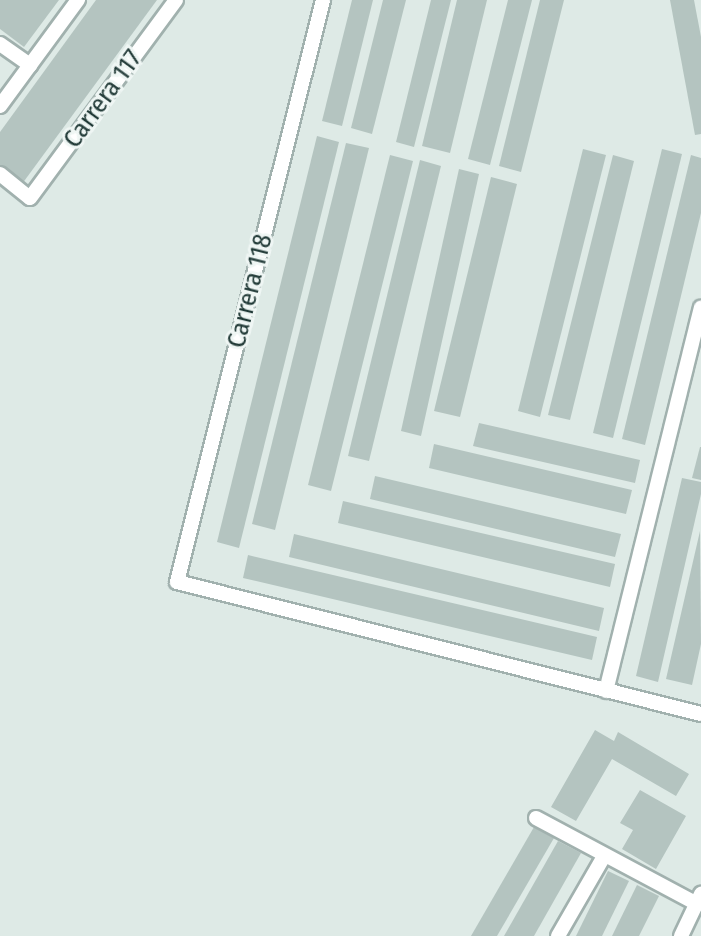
<!DOCTYPE html>
<style>
body{margin:0}
#map{position:relative;width:701px;height:936px;overflow:hidden;background:#deeae6;font-family:"Fira Sans Condensed",sans-serif}
div>[style]{position:absolute}
[style*='--x']{left:calc(var(--x)*1px);top:calc(var(--y)*1px);width:calc(var(--w)*1px);rotate:calc(var(--a)*1deg)}
.building>*{inset:0;background:#b4c4c0}
.roads{filter:drop-shadow(2px 0 #a1b1ae) drop-shadow(-2px 0 #a1b1ae) drop-shadow(0 2px #a1b1ae) drop-shadow(0 -2px #a1b1ae)}
.street>*{height:14px;margin:-7px;padding:0 7px;transform-origin:7px;border-radius:7px;background:#fff}
span{translate:-50% -50%;white-space:nowrap;text-align:center;line-height:1.15;-webkit-text-stroke:6px #eff6f4;paint-order:stroke}
.street-label{font-size:26px;color:#203936}
</style>
<div id="map">
<div class="building">
<i style="clip-path:polygon(0 0,59px 0,24px 47px,0 29px)"></i>
<i style="clip-path:polygon(96px 0,157px 0,22px 184px,0 168px,0 132px)"></i>
<i style="clip-path:polygon(352px 0,373px 0,342px 126px,322px 121px)"></i>
<i style="clip-path:polygon(383px 0,406px 0,372px 134px,351px 128px)"></i>
<i style="clip-path:polygon(431px 0,451px 0,414px 147px,396px 142px)"></i>
<i style="clip-path:polygon(457px 0,487px 0,450px 153px,422px 146px)"></i>
<i style="clip-path:polygon(508px 0,532px 0,490px 165px,468px 159px)"></i>
<i style="clip-path:polygon(540px 0,564px 0,521px 172px,499px 166px)"></i>
<i style="clip-path:polygon(670px 0,694px 0,701px 37px,701px 134px,695px 135px)"></i>
<i style="clip-path:polygon(317px 136px,339px 142px,239px 548px,217px 542px)"></i>
<i style="clip-path:polygon(346px 143px,369px 148px,275px 530px,252px 524px)"></i>
<i style="clip-path:polygon(583px 149px,606px 155px,540px 417px,518px 411px)"></i>
<i style="clip-path:polygon(662px 149px,682px 154px,613px 438px,593px 433px)"></i>
<i style="clip-path:polygon(390px 155px,413px 161px,331px 491px,308px 485px)"></i>
<i style="clip-path:polygon(613px 155px,634px 161px,570px 420px,548px 415px)"></i>
<i style="clip-path:polygon(691px 155px,701px 158px,701px 213px,645px 445px,622px 439px)"></i>
<i style="clip-path:polygon(420px 160px,441px 166px,369px 461px,348px 456px)"></i>
<i style="clip-path:polygon(459px 169px,479px 174px,421px 436px,401px 431px)"></i>
<i style="clip-path:polygon(491px 177px,517px 184px,460px 417px,434px 411px)"></i>
<i style="clip-path:polygon(479px 423px,640px 460px,635px 483px,473px 446px)"></i>
<i style="clip-path:polygon(434px 444px,632px 490px,626px 514px,429px 468px)"></i>
<i style="clip-path:polygon(700px 447px,701px 447px,701px 480px,692px 478px)"></i>
<i style="clip-path:polygon(375px 476px,621px 534px,615px 557px,370px 499px)"></i>
<i style="clip-path:polygon(682px 478px,701px 482px,701px 494px,658px 682px,636px 676px)"></i>
<i style="clip-path:polygon(343px 501px,615px 564px,610px 587px,338px 523px)"></i>
<i style="clip-path:polygon(700px 531px,701px 644px,692px 685px,666px 679px)"></i>
<i style="clip-path:polygon(294px 534px,604px 608px,599px 631px,289px 557px)"></i>
<i style="clip-path:polygon(248px 555px,597px 637px,592px 660px,243px 578px)"></i>
<i style="clip-path:polygon(595px 730px,614px 741px,618px 732px,689px 774px,676px 796px,612px 759px,576px 821px,551px 807px)"></i>
<i style="clip-path:polygon(640px 790px,686px 816px,656px 869px,622px 849px,633px 830px,620px 823px)"></i>
<i style="clip-path:polygon(534px 827px,554px 838px,497px 936px,471px 936px)"></i>
<i style="clip-path:polygon(558px 841px,581px 853px,534px 936px,504px 936px)"></i>
<i style="clip-path:polygon(608px 871px,629px 881px,602px 936px,576px 936px)"></i>
<i style="clip-path:polygon(637px 885px,659px 896px,639px 936px,612px 936px)"></i>
</div>
<div class="roads">
<div class="street">
<i style="--x:323;--y:0;--w:600;--a:104.08"></i>
<i style="--x:177;--y:582;--w:540;--a:14.14"></i>
<i style="--x:0;--y:44;--w:37;--a:35"></i>
<i style="--x:0;--y:106;--w:132;--a:-53.7"></i>
<i style="--x:0;--y:174;--w:38;--a:39"></i>
<i style="--x:30;--y:198;--w:246;--a:-53.6"></i>
<i style="--x:606;--y:691;--w:395;--a:-76.1"></i>
<i style="--x:536;--y:818;--w:183;--a:28.1"></i>
<i style="--x:558;--y:936;--w:90;--a:-60"></i>
<i style="--x:681;--y:936;--w:47;--a:-64.5"></i>
</div>
</div>
<div class="street-label">
<span style="left:103px;top:99px;rotate:-54deg">Carrera 117</span>
<span style="left:250px;top:291px;rotate:-76deg">Carrera 118</span>
</div>
</div>
